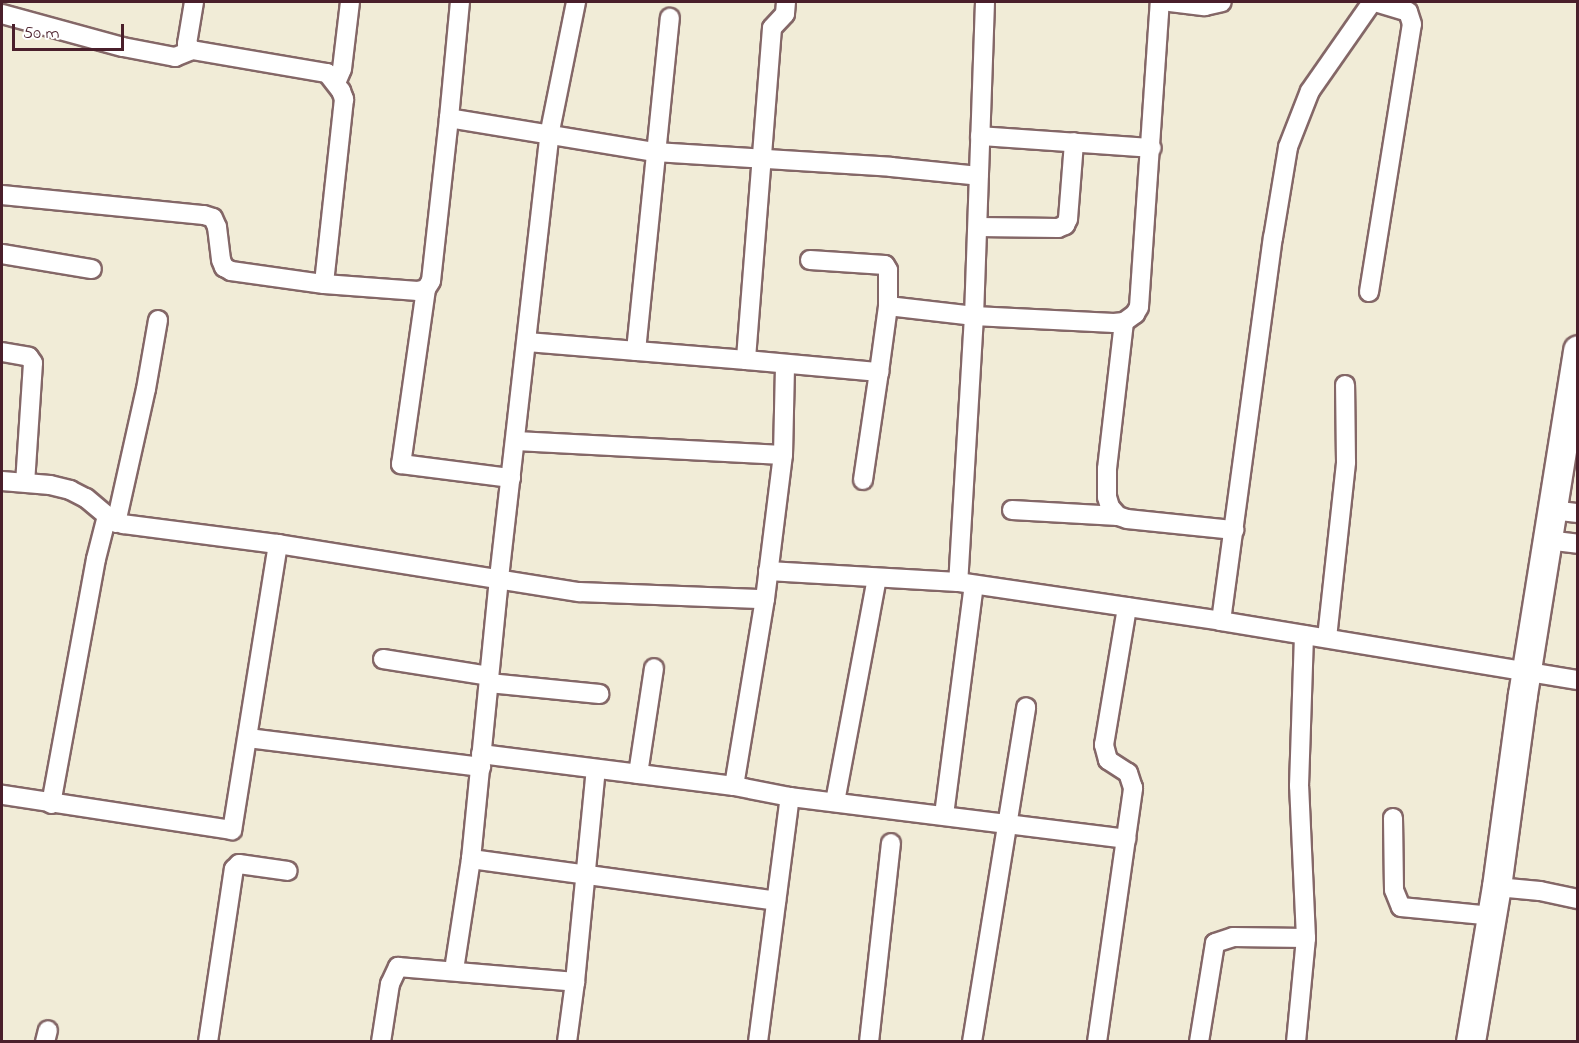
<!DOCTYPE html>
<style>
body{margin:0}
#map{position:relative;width:1579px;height:1043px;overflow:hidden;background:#f1ecd7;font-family:"Indie Flower",sans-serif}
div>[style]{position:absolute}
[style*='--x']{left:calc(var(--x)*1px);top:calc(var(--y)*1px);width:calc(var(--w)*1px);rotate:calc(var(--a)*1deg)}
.roads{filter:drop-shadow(2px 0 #846767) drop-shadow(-2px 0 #846767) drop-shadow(0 2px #846767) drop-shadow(0 -2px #846767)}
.minor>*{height:18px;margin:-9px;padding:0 9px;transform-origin:9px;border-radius:9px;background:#fff}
.primary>*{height:28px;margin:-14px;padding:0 14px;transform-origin:14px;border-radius:14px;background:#fff}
span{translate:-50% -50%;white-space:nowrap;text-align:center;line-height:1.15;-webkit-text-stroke:6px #fff;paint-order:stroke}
.frame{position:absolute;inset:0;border:3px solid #4a1f2b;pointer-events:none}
.scale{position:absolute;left:12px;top:24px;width:112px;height:27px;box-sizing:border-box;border:3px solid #4a1f2b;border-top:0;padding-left:8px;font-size:18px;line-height:21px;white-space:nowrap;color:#4a1f2b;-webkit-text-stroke:4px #fff;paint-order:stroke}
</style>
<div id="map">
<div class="roads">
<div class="minor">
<i style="--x:194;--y:2;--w:43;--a:99.5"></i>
<i style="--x:187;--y:44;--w:8;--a:50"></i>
<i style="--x:192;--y:50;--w:137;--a:9.7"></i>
<i style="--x:327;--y:73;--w:23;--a:52"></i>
<i style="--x:341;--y:91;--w:9;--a:69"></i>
<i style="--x:344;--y:99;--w:186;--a:96.2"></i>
<i style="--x:786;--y:2;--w:12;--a:95"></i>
<i style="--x:785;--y:14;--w:19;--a:133"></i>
<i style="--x:772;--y:28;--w:333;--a:94.5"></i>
<i style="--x:746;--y:360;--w:134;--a:5.2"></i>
<i style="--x:879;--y:372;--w:67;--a:-82.2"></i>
<i style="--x:888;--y:306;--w:87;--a:6.6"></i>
<i style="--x:974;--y:316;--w:140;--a:2.9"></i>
<i style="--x:1114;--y:323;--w:10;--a:-6"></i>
<i style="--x:1124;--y:322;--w:14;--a:-36"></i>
<i style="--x:1135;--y:314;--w:8;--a:-60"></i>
<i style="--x:1139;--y:307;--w:306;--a:-86.1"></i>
<i style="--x:985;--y:2;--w:314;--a:92"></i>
<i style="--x:974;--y:316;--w:266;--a:93.4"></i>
<i style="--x:958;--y:582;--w:266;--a:8.4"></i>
<i style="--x:1221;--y:621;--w:362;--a:9.4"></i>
<i style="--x:1170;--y:2;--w:35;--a:7"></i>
<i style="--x:1205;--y:6;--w:17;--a:-13"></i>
<i style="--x:2;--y:14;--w:125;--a:15.3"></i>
<i style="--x:123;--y:47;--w:53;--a:10.9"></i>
<i style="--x:175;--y:57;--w:18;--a:-22"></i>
<i style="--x:336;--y:83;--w:15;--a:-67"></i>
<i style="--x:342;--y:69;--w:67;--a:-83.2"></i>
<i style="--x:449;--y:118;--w:117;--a:-84.6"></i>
<i style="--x:980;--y:136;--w:172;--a:4"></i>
<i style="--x:2;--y:195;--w:203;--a:5.7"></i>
<i style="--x:204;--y:215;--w:9;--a:18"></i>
<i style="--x:213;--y:218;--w:10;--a:66"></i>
<i style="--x:217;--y:227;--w:33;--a:83"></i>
<i style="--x:221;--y:260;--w:8;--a:67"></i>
<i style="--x:224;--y:267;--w:8;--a:30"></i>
<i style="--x:231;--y:271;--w:94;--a:8"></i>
<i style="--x:324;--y:284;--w:94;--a:4.3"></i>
<i style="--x:418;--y:291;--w:8;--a:-14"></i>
<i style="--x:426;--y:289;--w:9;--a:-58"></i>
<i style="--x:431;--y:281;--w:164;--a:-83.7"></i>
<i style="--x:449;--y:118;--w:209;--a:9.4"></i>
<i style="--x:655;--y:152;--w:236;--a:3.6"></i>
<i style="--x:891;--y:167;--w:88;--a:5.8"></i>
<i style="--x:978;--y:227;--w:80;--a:0.7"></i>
<i style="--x:1058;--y:228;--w:8;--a:-23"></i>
<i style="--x:1065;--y:225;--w:7;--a:-63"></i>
<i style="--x:1068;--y:219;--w:77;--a:-85.5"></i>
<i style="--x:2;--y:254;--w:91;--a:9.5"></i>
<i style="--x:810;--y:260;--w:75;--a:3.8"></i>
<i style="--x:885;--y:265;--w:6;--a:59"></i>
<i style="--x:888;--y:270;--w:36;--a:90"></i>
<i style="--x:426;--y:289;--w:177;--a:98.1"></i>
<i style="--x:401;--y:464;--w:111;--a:7.3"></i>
<i style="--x:1369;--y:292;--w:271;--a:-80.9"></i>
<i style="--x:1412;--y:24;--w:13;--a:-108"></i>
<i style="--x:1408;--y:12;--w:34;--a:-163"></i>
<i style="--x:1124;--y:322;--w:148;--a:96.6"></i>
<i style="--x:1107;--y:469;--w:28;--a:90"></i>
<i style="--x:1107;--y:497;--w:10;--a:73"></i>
<i style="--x:1110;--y:507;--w:12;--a:48"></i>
<i style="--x:1118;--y:516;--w:9;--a:18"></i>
<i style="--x:1127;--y:519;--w:108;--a:5.9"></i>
<i style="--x:527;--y:342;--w:220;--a:4.7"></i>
<i style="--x:636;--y:351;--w:335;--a:-84.2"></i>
<i style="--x:2;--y:352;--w:27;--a:10"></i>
<i style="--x:29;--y:357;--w:7;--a:56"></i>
<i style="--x:33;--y:363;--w:119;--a:93.8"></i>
<i style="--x:516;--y:441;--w:267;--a:3"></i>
<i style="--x:863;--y:480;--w:109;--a:-81.6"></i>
<i style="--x:2;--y:481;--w:48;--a:4.8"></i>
<i style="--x:50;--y:485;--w:21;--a:14"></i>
<i style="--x:70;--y:490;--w:18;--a:27"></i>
<i style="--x:86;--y:498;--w:34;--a:40"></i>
<i style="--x:112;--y:520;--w:12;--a:20"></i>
<i style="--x:123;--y:524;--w:156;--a:7.4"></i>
<i style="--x:278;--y:544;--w:290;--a:99.1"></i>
<i style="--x:232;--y:830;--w:233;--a:-171.3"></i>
<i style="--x:1012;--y:510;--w:106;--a:3.2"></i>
<i style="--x:1552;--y:510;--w:26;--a:7"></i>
<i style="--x:116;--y:523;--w:137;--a:-77.4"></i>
<i style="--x:146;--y:389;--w:70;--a:-80.1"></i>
<i style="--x:1547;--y:540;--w:31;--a:7"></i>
<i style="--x:278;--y:544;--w:305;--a:9.1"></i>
<i style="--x:579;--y:592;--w:186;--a:2.2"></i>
<i style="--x:768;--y:571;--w:190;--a:3.3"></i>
<i style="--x:1221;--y:621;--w:387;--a:-82.3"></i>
<i style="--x:1273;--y:238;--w:92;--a:-80.6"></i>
<i style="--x:1288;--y:147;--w:60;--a:-68.6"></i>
<i style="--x:1310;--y:91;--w:108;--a:-55.1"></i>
<i style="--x:1327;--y:638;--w:177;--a:-83.8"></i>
<i style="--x:1346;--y:462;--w:77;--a:-90.7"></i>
<i style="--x:383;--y:659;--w:107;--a:9.1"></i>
<i style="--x:489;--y:683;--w:111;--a:5.7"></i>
<i style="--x:248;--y:738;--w:235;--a:7.1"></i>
<i style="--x:481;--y:754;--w:255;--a:7.2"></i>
<i style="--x:734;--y:786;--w:57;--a:11.1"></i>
<i style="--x:790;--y:797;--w:339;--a:7.1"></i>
<i style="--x:638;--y:774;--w:107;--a:-81.4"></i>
<i style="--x:734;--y:786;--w:190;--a:-80.6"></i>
<i style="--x:765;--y:599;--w:145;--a:-82.9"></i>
<i style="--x:783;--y:455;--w:90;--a:-88.7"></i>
<i style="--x:835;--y:802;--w:228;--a:-79.4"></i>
<i style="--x:51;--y:804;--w:249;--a:-79.6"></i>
<i style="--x:96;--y:559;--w:44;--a:-75.7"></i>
<i style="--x:944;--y:815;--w:232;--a:-82.6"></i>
<i style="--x:1393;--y:818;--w:72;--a:89.2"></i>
<i style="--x:1394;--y:890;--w:18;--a:68"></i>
<i style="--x:1401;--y:907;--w:91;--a:5.6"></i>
<i style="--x:471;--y:859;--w:308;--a:7.8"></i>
<i style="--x:1497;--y:887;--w:43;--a:5.3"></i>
<i style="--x:1540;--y:891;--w:39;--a:12"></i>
<i style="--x:454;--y:970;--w:112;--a:-81.3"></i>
<i style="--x:471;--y:859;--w:282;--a:-84.3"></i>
<i style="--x:499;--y:578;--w:445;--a:-83.5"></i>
<i style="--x:549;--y:136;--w:137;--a:-78.6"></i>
<i style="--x:45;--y:1042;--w:12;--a:-76"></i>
<i style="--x:208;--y:1042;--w:175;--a:-81.5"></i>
<i style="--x:234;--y:869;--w:7;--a:-45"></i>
<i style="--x:239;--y:864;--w:49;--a:8.1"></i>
<i style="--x:381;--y:1042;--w:59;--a:-81.2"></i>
<i style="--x:390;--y:984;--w:19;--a:-65"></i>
<i style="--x:398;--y:967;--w:178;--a:4.8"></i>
<i style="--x:567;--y:1042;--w:61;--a:-82.4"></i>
<i style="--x:575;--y:982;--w:214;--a:-84.4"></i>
<i style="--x:758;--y:1042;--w:247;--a:-82.6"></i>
<i style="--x:869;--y:1042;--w:200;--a:-83.7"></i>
<i style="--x:972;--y:1042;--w:339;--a:-80.8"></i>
<i style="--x:1097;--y:1042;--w:257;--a:-81.9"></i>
<i style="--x:1133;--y:788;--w:16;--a:-108"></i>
<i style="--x:1128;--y:773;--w:24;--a:-147"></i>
<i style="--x:1108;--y:760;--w:16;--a:-105"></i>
<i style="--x:1104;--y:745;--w:140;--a:-80.5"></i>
<i style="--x:1199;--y:1042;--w:100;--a:-80.8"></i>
<i style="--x:1215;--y:943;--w:19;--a:-18"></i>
<i style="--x:1233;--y:937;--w:73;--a:0.8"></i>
<i style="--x:1296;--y:1042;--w:104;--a:-84.5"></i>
<i style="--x:1306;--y:938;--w:152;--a:-92.6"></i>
<i style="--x:1299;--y:786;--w:151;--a:-88.1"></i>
</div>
<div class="primary">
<i style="--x:1471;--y:1042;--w:157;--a:-80.5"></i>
<i style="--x:1497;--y:887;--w:194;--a:-82.3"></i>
<i style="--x:1523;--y:695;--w:349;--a:-80.9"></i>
</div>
</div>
<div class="frame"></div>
<div class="scale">50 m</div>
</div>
